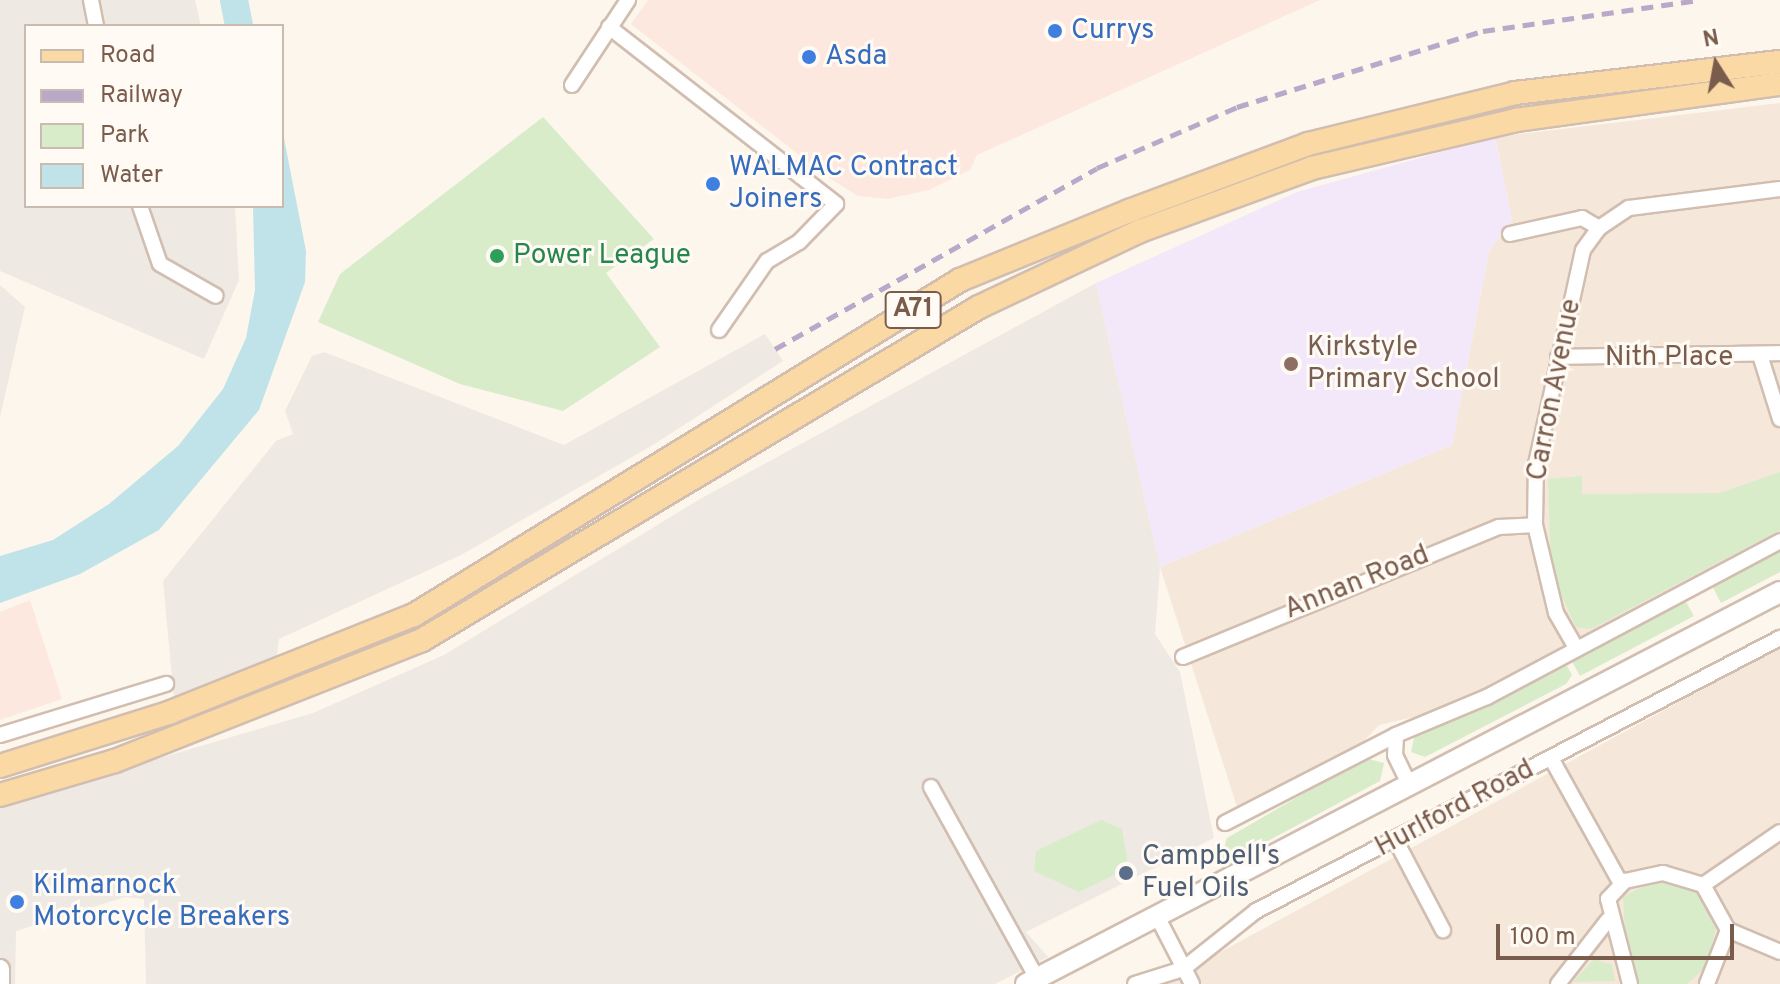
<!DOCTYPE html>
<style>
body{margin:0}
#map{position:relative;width:1780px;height:984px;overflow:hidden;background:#fdf6ec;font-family:Overpass,sans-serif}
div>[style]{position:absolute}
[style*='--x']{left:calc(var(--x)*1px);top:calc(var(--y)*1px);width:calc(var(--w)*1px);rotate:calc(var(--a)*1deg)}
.residential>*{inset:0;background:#f5e8da}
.commercial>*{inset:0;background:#fde8e0}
.industrial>*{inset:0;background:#efe9e4}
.education>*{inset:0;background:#f3e8fa}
.green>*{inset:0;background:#d8ecc9}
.water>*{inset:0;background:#bfe3e8}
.river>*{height:28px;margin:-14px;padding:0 14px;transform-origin:14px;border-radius:14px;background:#bfe3e8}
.roads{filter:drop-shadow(2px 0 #d1beb0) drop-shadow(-2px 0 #d1beb0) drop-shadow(0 2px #d1beb0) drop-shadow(0 -2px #d1beb0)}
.minor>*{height:14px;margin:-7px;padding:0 7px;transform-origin:7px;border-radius:7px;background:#fff}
.tertiary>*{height:18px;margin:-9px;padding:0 9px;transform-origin:9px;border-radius:9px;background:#fff}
.secondary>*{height:20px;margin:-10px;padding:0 10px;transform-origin:10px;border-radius:10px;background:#fff}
.primary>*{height:22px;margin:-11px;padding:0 11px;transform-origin:11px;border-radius:11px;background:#fbd9a5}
.rail>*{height:5px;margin-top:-2.5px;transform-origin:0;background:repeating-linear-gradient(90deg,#b9a8c9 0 12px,transparent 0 20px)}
.dots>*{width:22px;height:22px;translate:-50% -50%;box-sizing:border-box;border:4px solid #fffaf3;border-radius:50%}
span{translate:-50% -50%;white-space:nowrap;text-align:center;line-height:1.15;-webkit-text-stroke:6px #fffaf3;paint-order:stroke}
.shield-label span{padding:2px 6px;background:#fffaf3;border:2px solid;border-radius:6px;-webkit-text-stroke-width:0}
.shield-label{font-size:26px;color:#7a5c4d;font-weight:700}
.shop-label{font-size:28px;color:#366cbe}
.left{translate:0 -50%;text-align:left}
.leisure-label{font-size:28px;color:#27864d}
.education-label{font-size:28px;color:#785e54}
.street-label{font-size:28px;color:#7a5c4d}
.service-label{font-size:28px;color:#4e5e75}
.legend{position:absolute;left:24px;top:24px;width:260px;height:184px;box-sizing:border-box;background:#fffaf3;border:2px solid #cabbb1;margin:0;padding:10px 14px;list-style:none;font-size:24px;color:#7a5c4d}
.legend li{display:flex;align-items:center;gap:16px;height:40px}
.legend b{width:40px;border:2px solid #cabbb1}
.north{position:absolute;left:1676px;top:24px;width:80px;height:80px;-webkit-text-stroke:6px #fffaf3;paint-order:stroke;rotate:349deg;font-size:22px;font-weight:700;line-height:32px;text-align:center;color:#7a5c4d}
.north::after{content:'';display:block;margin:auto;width:28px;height:36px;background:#7a5c4d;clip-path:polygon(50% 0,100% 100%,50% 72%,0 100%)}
.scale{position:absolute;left:1496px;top:924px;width:238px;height:36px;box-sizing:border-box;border:4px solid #7a5c4d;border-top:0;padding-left:10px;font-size:24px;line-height:28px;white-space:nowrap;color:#7a5c4d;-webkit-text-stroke:6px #fffaf3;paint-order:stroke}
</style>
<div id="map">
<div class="residential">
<i style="clip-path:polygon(1780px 103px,1780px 532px,1444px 710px,1379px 725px,1348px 758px,1239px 813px,1160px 567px,1452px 445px,1489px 251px,1512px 220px,1495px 137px)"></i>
<i style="clip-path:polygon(1780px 647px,1780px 984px,1153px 984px,1204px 961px)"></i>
</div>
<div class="commercial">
<i style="clip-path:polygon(648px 0,1320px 0,977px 155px,970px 170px,929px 190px,887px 199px,858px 196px,826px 176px,631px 24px)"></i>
<i style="clip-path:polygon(30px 600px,62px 699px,0 720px,0 612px)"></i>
</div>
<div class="industrial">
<i style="clip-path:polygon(0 0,195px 0,201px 26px,26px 26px,26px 206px,235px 206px,239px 280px,204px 359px,0 271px)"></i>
<i style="clip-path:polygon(1096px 283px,1160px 567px,1155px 634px,1180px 672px,1214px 838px,1026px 932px,1048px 957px,995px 984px,146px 984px,144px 899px,125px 897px,16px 931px,15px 984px,0 984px,0 805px,313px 713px,444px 655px,700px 499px)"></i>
<i style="clip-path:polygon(0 285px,25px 307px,0 417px)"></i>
<i style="clip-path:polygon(765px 334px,783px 361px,653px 445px,461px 555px,279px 639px,276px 661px,174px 699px,163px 581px,276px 441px,293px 434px,285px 411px,312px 356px,324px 352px,564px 445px)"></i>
</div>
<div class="education">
<i style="clip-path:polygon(1495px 137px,1512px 220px,1489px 251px,1452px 445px,1160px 567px,1096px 283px,1297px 192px)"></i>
</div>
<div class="green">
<i style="clip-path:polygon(543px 117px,654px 239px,606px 273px,660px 347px,563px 411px,460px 384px,318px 322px,340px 274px)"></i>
<i style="clip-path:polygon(1780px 472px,1780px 530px,1591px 629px,1576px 627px,1551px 573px,1548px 479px,1582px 476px,1582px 494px,1720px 493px)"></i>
<i style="clip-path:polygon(1780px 550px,1780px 572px,1721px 603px,1712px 586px)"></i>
<i style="clip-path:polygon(1685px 600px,1694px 616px,1580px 676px,1571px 660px)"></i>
<i style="clip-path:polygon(1566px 664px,1572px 675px,1566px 684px,1425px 757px,1411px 752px,1415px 734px)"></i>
<i style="clip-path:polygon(1365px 758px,1384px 763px,1380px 781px,1219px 867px,1227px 838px)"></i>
<i style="clip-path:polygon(1101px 820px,1122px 829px,1127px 859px,1120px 872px,1079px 892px,1034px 871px,1036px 851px)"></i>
<i style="clip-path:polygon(1657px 879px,1697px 891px,1716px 929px,1706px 967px,1687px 984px,1638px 984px,1627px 963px,1623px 897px)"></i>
<i style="clip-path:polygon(1594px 959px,1612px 965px,1615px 981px,1573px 982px)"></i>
</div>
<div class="water">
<i style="clip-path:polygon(282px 128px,306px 251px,305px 282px,259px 410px,159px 530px,80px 574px,0 603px,0 556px,53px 540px,109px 504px,178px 446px,223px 389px,246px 338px,255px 290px,253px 206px,282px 206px)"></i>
</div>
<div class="river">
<i style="--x:234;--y:0;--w:26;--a:79"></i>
</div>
<div class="roads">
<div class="minor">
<i style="--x:91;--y:0;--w:26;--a:79"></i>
<i style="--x:609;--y:27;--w:288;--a:37.9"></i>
<i style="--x:836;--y:204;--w:53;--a:134.2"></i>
<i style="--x:799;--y:242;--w:37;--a:149"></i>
<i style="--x:767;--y:261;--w:84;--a:124.8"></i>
<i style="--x:572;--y:85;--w:102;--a:-56.6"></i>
<i style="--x:140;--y:206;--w:61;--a:71"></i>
<i style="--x:160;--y:264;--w:64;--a:29.7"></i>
<i style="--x:1510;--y:234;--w:74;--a:-12.5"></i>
<i style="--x:1582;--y:218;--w:20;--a:30"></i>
<i style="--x:1558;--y:357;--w:222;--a:-1"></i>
<i style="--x:1761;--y:358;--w:64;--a:72.7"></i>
<i style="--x:1575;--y:646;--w:38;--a:-120"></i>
<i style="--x:1556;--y:613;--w:90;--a:-103.4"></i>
<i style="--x:1535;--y:525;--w:61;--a:-89.1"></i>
<i style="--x:1536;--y:464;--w:219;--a:-77.6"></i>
<i style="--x:1583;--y:250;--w:27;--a:-54"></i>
<i style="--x:1599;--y:228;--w:36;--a:-34"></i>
<i style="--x:1629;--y:208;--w:152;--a:-7.2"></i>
<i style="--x:1183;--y:657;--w:342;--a:-22.4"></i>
<i style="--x:1499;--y:527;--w:36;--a:-3"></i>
<i style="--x:0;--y:735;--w:174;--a:-17.1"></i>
<i style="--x:1551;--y:758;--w:144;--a:60.9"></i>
<i style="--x:1410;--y:786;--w:34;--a:-116"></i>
<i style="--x:1395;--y:755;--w:20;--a:-87"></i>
<i style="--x:1396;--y:735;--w:99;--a:-22.7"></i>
<i style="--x:1487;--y:697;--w:332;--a:-28"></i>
<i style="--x:931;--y:787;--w:218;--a:61"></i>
<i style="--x:1225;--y:823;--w:192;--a:-27.2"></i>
<i style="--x:1396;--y:841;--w:101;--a:62.2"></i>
<i style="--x:1703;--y:885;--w:93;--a:-34.5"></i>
<i style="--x:1158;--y:918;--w:74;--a:62.7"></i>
<i style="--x:1728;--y:930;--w:56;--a:22.9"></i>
<i style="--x:1135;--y:984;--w:50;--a:-17.4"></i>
<i style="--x:1183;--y:969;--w:93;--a:-38.5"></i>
<i style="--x:1256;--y:911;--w:591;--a:-27.52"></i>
<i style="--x:1558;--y:984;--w:81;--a:-52"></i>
<i style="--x:1630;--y:984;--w:88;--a:-104.5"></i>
<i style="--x:1608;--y:899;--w:25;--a:-47"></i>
<i style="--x:1625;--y:881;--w:39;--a:-12"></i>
<i style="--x:1663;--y:873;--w:42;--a:16.7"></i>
<i style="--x:1703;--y:885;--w:51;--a:60.9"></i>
<i style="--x:1728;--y:930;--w:58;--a:111.3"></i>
</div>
<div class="tertiary">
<i style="--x:0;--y:969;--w:15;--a:90"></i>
</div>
<div class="secondary">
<i style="--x:1026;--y:984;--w:850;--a:-27.47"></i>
</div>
<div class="primary">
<i style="--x:0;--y:766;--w:179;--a:-17.5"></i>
<i style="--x:171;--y:712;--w:262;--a:-21.8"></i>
<i style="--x:414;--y:615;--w:641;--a:-31.53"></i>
<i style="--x:960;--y:280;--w:183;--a:-22.2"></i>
<i style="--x:1129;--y:211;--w:191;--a:-20.5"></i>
<i style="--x:1308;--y:144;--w:213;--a:-13.8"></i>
<i style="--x:1515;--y:93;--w:267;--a:-6.7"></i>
<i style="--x:0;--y:795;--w:120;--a:-16.5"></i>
<i style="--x:115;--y:761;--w:330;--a:-21.5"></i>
<i style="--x:422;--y:640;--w:649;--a:-30.87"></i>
<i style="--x:979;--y:307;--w:178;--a:-25.3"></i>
<i style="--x:1140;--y:231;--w:183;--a:-20.1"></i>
<i style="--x:1312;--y:168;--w:210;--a:-13.2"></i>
<i style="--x:1516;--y:120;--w:266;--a:-7.8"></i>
</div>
</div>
<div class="rail">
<i style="--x:775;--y:349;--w:369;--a:-29.3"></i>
<i style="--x:1097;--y:168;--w:153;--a:-23.5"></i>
<i style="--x:1237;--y:107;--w:257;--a:-17.2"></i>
<i style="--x:1483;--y:31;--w:218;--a:-8.2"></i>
</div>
<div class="dots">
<i style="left:1055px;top:31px;background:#3f7fe0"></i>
<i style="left:809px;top:57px;background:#3f7fe0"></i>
<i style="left:713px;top:184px;background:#3f7fe0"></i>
<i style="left:497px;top:256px;background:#2e9e5b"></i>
<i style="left:1291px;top:364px;background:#8d6e63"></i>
<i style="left:1126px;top:873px;background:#5c6f8a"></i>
<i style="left:17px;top:902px;background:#3f7fe0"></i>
</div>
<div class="shield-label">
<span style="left:913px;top:310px">A71</span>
</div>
<div class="shop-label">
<span class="left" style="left:1071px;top:31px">Currys</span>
<span class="left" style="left:825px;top:57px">Asda</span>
<span class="left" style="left:729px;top:184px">WALMAC Contract<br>Joiners</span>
<span class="left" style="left:33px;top:902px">Kilmarnock<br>Motorcycle Breakers</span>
</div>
<div class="leisure-label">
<span class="left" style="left:513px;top:256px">Power League</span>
</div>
<div class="education-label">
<span class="left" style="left:1307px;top:364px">Kirkstyle<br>Primary School</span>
</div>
<div class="street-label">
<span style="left:1669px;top:358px">Nith Place</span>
<span style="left:1555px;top:390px;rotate:-79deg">Carron Avenue</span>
<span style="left:1357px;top:583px;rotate:-22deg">Annan Road</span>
<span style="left:1455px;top:809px;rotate:-28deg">Hurlford Road</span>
</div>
<div class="service-label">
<span class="left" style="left:1142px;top:873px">Campbell's<br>Fuel Oils</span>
</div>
<ul class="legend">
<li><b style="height:10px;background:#fbd9a5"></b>Road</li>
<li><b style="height:10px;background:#b9a8c9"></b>Railway</li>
<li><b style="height:22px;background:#d8ecc9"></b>Park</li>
<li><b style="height:22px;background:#bfe3e8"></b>Water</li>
</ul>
<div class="north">N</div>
<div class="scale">100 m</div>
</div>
